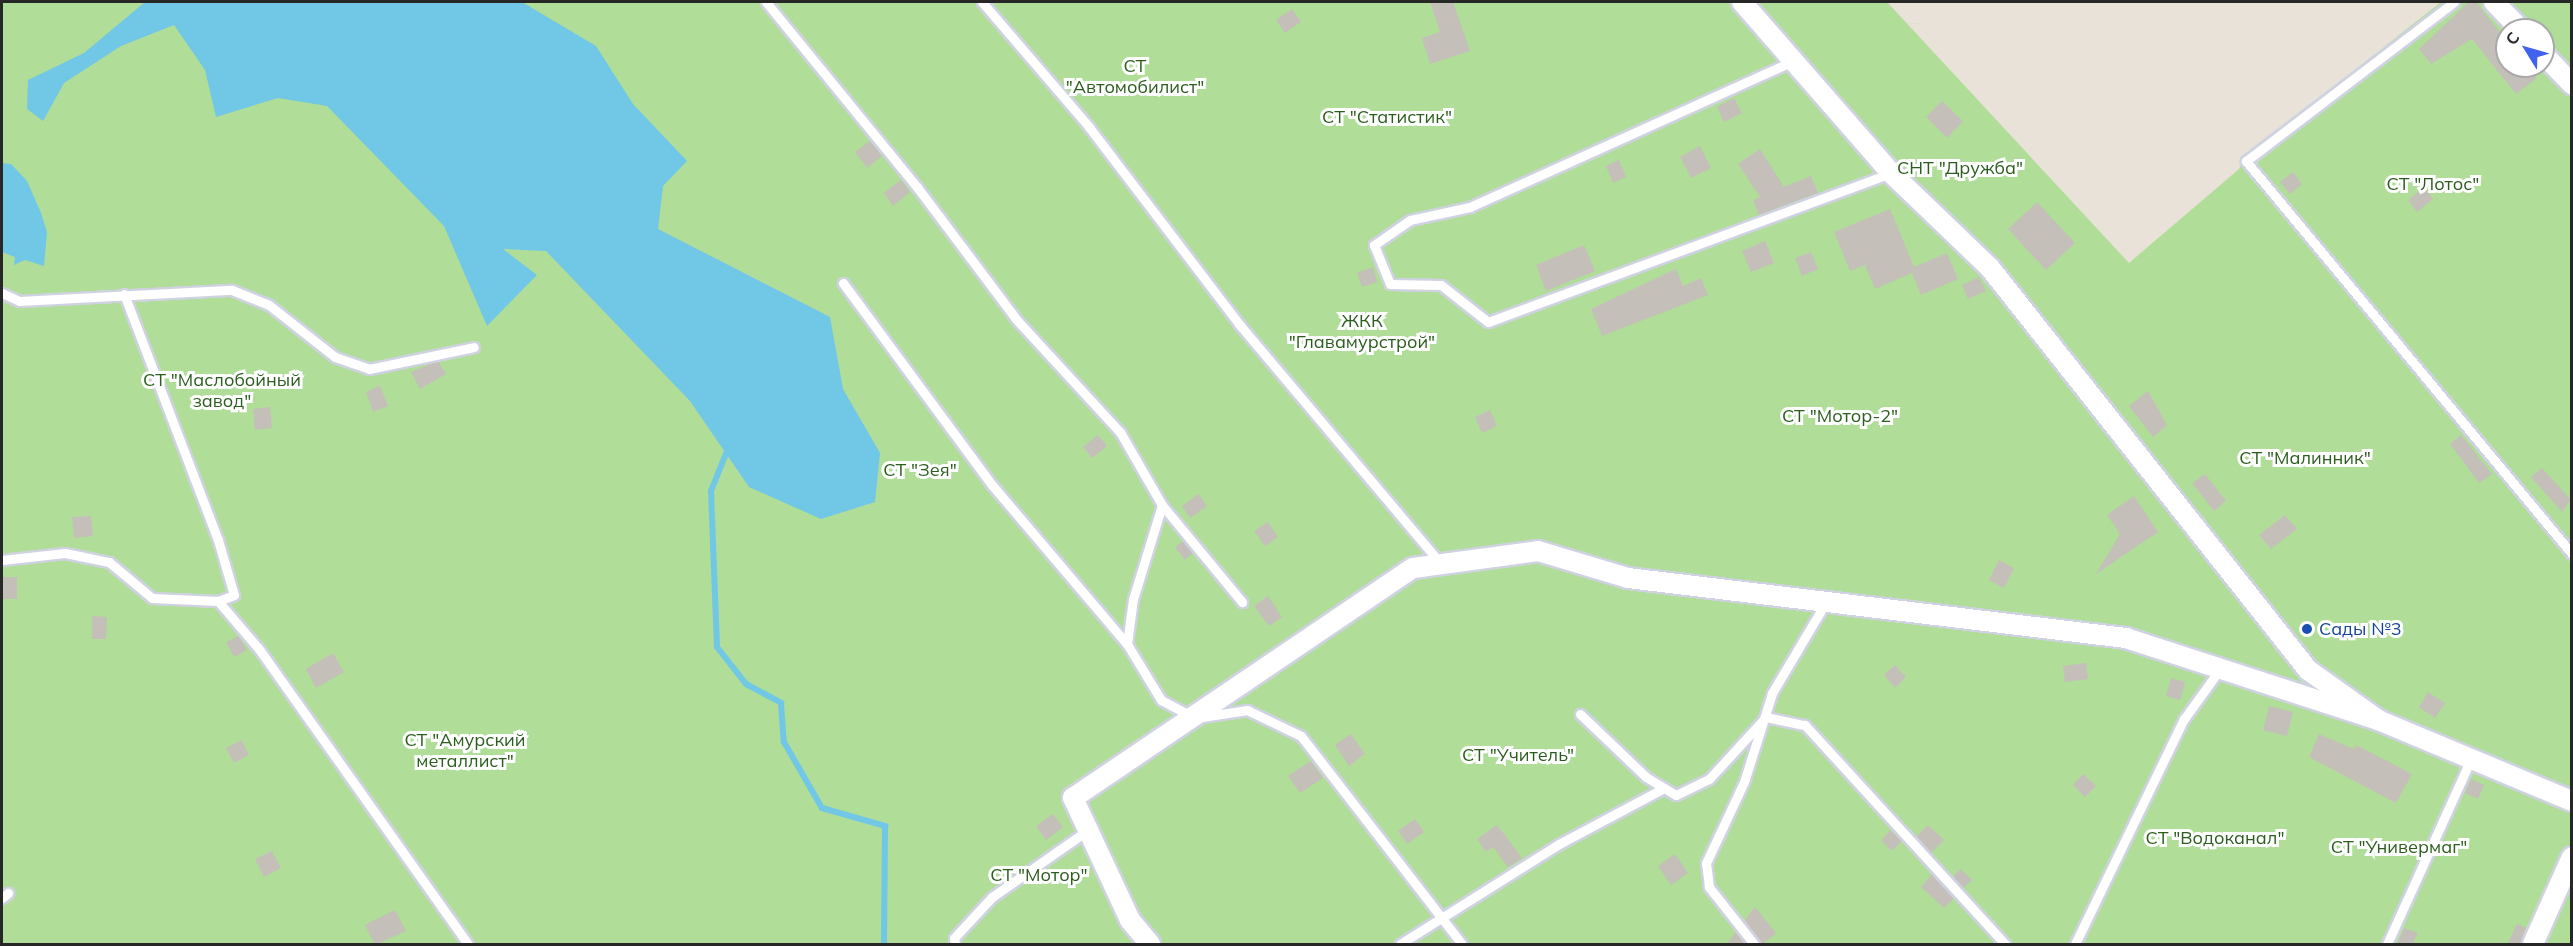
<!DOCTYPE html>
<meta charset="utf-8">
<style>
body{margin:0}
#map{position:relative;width:2573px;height:946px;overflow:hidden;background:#e9e2d9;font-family:Mulish,sans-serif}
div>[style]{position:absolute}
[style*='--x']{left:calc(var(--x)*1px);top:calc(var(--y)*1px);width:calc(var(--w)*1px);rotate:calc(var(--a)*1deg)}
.green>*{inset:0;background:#b0dd98}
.water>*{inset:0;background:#71c7e6}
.stream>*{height:6px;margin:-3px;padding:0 3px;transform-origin:3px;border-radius:3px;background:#71c7e6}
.building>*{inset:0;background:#c4bfb9}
.roads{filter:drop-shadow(2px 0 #cfd2e0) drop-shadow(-2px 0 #cfd2e0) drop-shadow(0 2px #cfd2e0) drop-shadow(0 -2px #cfd2e0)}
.service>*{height:9px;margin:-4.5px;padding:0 4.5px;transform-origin:4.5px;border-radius:4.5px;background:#fff}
.minor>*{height:20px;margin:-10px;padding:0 10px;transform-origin:10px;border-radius:10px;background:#fff}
.dots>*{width:16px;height:16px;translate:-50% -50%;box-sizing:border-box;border:3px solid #fff;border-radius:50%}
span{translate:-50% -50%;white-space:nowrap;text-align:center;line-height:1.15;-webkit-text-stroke:6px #fff;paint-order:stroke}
.park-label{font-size:18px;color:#2b5e1d}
.transit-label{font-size:18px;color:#164399}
.left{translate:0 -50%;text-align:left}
.frame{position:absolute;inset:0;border:3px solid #272727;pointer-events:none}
.north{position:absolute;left:2495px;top:18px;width:60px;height:60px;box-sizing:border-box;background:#fff;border:2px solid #a9a9a9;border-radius:50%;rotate:307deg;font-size:16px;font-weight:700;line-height:24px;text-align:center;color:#272727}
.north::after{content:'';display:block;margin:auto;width:21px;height:27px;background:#4162ee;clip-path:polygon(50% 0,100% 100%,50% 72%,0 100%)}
</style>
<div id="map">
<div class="green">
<i style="clip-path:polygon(evenodd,2px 2px,1887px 2px,2129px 263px,2239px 169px,2245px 157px,2441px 2px,2571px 2px,2571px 944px,2px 944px,2px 2px,2507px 30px,2543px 30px,2543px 66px,2507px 66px,2507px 30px)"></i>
</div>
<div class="water">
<i style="clip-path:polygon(145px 2px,522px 2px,596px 46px,633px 104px,687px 161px,663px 186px,658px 229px,830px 317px,843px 389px,880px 453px,875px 502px,821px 519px,749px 487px,690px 401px,546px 251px,503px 249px,537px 275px,487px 326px,444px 226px,327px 106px,278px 98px,216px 117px,205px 70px,174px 25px,121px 46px,64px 83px,43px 121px,27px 109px,28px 80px,84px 53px)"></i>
<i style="clip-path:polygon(2px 163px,11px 164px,27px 181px,41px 213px,47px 232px,44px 266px,25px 260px,14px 265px,15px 257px,2px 252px)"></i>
</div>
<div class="stream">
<i style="--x:727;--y:451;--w:43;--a:111.8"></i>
<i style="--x:711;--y:491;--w:156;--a:87.8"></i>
<i style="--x:717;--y:647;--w:47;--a:51.9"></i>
<i style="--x:746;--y:684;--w:40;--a:28"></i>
<i style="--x:781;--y:703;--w:39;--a:86"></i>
<i style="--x:784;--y:742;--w:76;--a:60.1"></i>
<i style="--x:822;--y:808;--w:66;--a:15.9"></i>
<i style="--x:885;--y:826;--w:118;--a:90.5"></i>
</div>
<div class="building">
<i style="clip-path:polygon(1430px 2px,1453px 2px,1470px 51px,1430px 64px,1422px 38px,1440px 32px)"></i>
<i style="clip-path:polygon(2469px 2px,2476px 2px,2507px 41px,2507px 66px,2527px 66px,2537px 78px,2516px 94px,2472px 39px,2431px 64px,2419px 49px)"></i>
<i style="clip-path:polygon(1292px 9px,1301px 22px,1285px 33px,1276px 20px)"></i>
<i style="clip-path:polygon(1734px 98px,1742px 113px,1724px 122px,1717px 107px)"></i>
<i style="clip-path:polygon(1942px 101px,1963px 121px,1947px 138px,1926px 117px)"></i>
<i style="clip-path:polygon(870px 141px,882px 156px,867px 168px,855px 152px)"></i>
<i style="clip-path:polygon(1700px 146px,1711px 168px,1691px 178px,1680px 157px)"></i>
<i style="clip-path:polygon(1760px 149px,1784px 187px,1811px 176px,1818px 193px,1759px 215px,1753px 200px,1760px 197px,1738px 164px)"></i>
<i style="clip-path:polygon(1619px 160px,1626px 177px,1613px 183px,1606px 166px)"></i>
<i style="clip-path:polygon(2293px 172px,2302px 184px,2290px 194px,2280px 182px)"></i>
<i style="clip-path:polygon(901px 180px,910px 192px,893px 206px,884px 193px)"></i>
<i style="clip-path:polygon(2424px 187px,2433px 199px,2417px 212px,2408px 200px)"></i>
<i style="clip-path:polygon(2037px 202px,2075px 243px,2046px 270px,2008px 229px)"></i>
<i style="clip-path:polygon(1890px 209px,1914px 267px,1947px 253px,1958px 279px,1921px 295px,1912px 273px,1875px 289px,1865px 265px,1850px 271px,1834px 232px)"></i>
<i style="clip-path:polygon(1765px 241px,1774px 263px,1751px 272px,1742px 251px)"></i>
<i style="clip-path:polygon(1584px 245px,1595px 271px,1546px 291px,1536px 265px)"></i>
<i style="clip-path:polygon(1811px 252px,1818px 269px,1802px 276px,1795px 258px)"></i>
<i style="clip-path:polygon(1373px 267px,1377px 282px,1362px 287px,1357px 273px)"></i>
<i style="clip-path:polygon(1676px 269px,1683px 286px,1701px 278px,1708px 295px,1602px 336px,1591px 309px)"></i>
<i style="clip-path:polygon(1979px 277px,1986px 291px,1968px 299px,1962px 285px)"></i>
<i style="clip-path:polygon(438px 361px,446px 374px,420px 389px,411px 372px)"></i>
<i style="clip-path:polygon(380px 386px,388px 406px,373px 412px,366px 392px)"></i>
<i style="clip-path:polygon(2148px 391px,2167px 425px,2153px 437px,2129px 406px)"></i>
<i style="clip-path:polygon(270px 407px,272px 428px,255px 430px,253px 409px)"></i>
<i style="clip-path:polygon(1490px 410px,1497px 426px,1482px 433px,1475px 417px)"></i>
<i style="clip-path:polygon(1098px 435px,1107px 446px,1092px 458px,1083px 447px)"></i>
<i style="clip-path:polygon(2461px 435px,2492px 474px,2479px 483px,2450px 444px)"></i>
<i style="clip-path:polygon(2542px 468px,2571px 500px,2562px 512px,2531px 477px)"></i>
<i style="clip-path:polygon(2205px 474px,2226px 501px,2214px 511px,2192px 483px)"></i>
<i style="clip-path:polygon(1199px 494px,1207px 506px,1190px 518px,1182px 506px)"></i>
<i style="clip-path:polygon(2134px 496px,2158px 532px,2096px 574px,2120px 534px,2107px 515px)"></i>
<i style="clip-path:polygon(2285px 515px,2297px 529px,2271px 549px,2259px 535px)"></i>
<i style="clip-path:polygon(91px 516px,93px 536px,74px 538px,72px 517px)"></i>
<i style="clip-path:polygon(1268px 522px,1278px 537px,1265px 546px,1254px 531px)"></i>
<i style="clip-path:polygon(1183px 541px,1193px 553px,1185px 560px,1175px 547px)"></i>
<i style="clip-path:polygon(1999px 560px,2014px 568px,2004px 588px,1989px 580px)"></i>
<i style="clip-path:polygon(2px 577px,17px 577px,17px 599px,2px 599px)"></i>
<i style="clip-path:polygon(1268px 596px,1282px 617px,1269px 626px,1254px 606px)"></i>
<i style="clip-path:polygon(92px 616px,107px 617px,106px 639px,92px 639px)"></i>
<i style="clip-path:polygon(239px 636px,247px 650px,234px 657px,226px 642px)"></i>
<i style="clip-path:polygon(333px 653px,344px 672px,316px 688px,306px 669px)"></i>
<i style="clip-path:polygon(2086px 663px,2088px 679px,2065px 682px,2063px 666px)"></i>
<i style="clip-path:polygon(1895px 665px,1906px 677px,1895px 688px,1884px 675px)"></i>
<i style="clip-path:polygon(2171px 678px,2185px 682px,2180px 700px,2166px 696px)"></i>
<i style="clip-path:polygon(2428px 692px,2445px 703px,2435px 718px,2419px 707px)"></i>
<i style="clip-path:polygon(2269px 706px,2293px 712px,2287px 736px,2263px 730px)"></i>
<i style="clip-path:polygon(1351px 734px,1365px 754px,1349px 766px,1335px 745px)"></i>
<i style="clip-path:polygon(2319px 734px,2354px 749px,2356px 745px,2412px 774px,2396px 803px,2309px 757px)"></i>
<i style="clip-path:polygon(242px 740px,249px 755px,234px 763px,226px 748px)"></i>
<i style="clip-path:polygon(1311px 761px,1323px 778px,1300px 793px,1288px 776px)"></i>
<i style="clip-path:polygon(2083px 774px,2096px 786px,2085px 797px,2073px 785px)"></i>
<i style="clip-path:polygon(2471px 779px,2484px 785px,2478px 799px,2465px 793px)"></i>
<i style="clip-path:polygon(1053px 814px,1063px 827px,1046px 840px,1036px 826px)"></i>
<i style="clip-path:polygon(1415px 819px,1424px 832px,1407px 844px,1398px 831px)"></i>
<i style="clip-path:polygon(1497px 825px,1522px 858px,1508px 867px,1493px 847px,1486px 852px,1477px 839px)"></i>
<i style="clip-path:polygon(1928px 825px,1944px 840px,1931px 853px,1916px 837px)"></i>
<i style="clip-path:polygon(1890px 830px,1902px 841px,1892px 851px,1881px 841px)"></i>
<i style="clip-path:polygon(272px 851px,281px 868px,264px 877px,255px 859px)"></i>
<i style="clip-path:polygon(1675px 854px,1688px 873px,1671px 885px,1658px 866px)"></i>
<i style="clip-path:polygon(1961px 869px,1972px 880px,1963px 888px,1953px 877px)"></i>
<i style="clip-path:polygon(1932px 874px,1954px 898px,1944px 908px,1921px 887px)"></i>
<i style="clip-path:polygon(1755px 907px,1776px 933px,1762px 945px,1744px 921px)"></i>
<i style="clip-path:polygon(395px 910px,406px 931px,375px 945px,365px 925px)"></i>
<i style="clip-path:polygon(2517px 924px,2527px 928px,2521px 945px,2507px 945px)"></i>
<i style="clip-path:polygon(2404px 928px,2418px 933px,2412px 945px,2397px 945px)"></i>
<i style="clip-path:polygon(1736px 932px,1746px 945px,1726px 945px)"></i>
</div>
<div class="roads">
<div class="service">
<i style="--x:766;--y:2;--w:239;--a:50.8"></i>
<i style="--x:917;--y:187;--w:165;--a:53.1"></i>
<i style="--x:1016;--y:319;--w:154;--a:47.4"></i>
<i style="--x:1120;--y:432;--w:84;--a:60.1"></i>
<i style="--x:1162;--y:505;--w:98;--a:107.1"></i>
<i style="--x:1133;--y:599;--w:45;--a:97.6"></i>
<i style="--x:1127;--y:644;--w:66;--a:58.7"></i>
<i style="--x:1161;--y:700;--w:38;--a:28"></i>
<i style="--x:1195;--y:718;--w:53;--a:-8.7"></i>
<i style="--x:1247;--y:710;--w:60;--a:25.7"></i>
<i style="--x:1301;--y:736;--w:263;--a:52.3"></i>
<i style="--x:982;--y:2;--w:165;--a:49.4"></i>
<i style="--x:1089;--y:127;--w:248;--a:52.7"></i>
<i style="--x:1239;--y:324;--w:314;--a:49.9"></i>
<i style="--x:2454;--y:2;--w:262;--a:142.6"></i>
<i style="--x:2246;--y:161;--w:511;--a:50.32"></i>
<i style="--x:1793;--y:61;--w:354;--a:155.7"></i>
<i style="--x:1470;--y:207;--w:61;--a:167.8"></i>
<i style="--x:1410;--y:220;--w:44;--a:145.2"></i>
<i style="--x:1374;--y:245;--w:42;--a:67.7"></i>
<i style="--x:1390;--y:284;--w:51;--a:1.1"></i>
<i style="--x:1441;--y:285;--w:60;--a:38.2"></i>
<i style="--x:1488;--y:322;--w:430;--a:-20.3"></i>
<i style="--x:843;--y:283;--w:251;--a:53.6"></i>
<i style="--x:992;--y:485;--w:209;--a:49.7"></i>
<i style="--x:2;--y:293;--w:19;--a:25"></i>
<i style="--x:19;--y:301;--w:213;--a:-3"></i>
<i style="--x:232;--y:290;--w:40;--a:22"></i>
<i style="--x:269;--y:305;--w:84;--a:38.2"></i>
<i style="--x:335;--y:357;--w:36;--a:19"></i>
<i style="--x:369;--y:369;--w:107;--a:-11.8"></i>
<i style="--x:124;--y:294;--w:263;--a:69.1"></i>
<i style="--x:218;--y:540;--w:57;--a:73.8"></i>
<i style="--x:234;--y:595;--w:17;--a:159"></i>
<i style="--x:1162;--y:505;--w:126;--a:50.5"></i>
<i style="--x:2;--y:560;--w:63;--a:-6.3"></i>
<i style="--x:65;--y:553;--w:45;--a:11.6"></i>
<i style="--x:109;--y:562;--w:56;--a:39.9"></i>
<i style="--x:152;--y:598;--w:66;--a:2.6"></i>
<i style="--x:218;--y:601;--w:63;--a:49.5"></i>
<i style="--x:259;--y:649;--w:362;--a:54.7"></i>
<i style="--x:1580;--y:714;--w:91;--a:43.7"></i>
<i style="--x:1646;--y:777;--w:35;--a:31"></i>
<i style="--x:1676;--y:795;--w:37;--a:-26"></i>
<i style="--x:1709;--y:779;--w:84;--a:-47.4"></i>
<i style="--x:1766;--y:717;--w:40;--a:12"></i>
<i style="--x:1805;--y:725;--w:297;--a:47.6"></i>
<i style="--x:2;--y:898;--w:8;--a:-40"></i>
<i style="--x:955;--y:944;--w:6;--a:-99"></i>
<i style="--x:954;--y:938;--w:56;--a:-47.2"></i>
<i style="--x:992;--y:897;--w:117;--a:-34.9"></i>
<i style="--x:1400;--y:944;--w:188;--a:-32.2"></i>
<i style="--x:1559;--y:844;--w:119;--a:-28.1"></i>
<i style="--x:1754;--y:944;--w:73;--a:-128.3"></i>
<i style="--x:1709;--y:887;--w:24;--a:-97"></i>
<i style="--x:1706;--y:863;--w:89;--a:-64.9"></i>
<i style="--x:1744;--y:782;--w:93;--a:-72.5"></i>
<i style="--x:1772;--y:693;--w:106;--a:-59.3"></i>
<i style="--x:2075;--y:944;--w:250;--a:-64.2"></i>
<i style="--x:2184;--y:719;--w:62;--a:-54.2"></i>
<i style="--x:2387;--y:944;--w:203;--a:-65.6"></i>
</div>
<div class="minor">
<i style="--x:1742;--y:2;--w:227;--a:48.9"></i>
<i style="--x:1891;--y:173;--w:137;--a:43.8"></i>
<i style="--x:1990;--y:268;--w:513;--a:51.65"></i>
<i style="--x:2308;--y:670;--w:86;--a:35.5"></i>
<i style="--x:2378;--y:720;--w:210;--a:22.7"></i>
<i style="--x:2494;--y:2;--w:39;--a:46"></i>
<i style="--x:2543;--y:54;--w:42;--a:46"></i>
<i style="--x:1150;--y:944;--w:31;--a:-130"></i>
<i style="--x:1130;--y:920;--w:135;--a:-115"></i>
<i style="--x:1073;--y:798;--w:410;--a:-34.1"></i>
<i style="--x:1413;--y:568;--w:126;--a:-7.7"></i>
<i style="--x:1538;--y:551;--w:94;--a:16.7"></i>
<i style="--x:1628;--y:578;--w:502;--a:6.87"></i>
<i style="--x:2126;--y:638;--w:265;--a:18"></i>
<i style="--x:2533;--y:944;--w:95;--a:-65.9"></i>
</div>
</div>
<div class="dots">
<i style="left:2307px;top:629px;background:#1a4fb4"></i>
</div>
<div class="park-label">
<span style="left:1135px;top:77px">СТ<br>"Автомобилист"</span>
<span style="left:1387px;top:117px">СТ "Статистик"</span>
<span style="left:1960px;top:168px">СНТ "Дружба"</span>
<span style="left:2433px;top:184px">СТ "Лотос"</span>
<span style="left:1362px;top:332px">ЖКК<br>"Главамурстрой"</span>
<span style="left:222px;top:391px">СТ "Маслобойный<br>завод"</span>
<span style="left:1840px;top:416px">СТ "Мотор-2"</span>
<span style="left:2305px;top:458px">СТ "Малинник"</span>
<span style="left:920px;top:470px">СТ "Зея"</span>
<span style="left:465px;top:751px">СТ "Амурский<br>металлист"</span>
<span style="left:1518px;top:755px">СТ "Учитель"</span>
<span style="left:2215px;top:838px">СТ "Водоканал"</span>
<span style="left:2399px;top:847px">СТ "Универмаг"</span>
<span style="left:1039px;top:875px">СТ "Мотор"</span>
</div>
<div class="transit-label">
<span class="left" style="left:2319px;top:629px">Сады №3</span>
</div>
<div class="frame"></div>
<div class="north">С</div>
</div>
